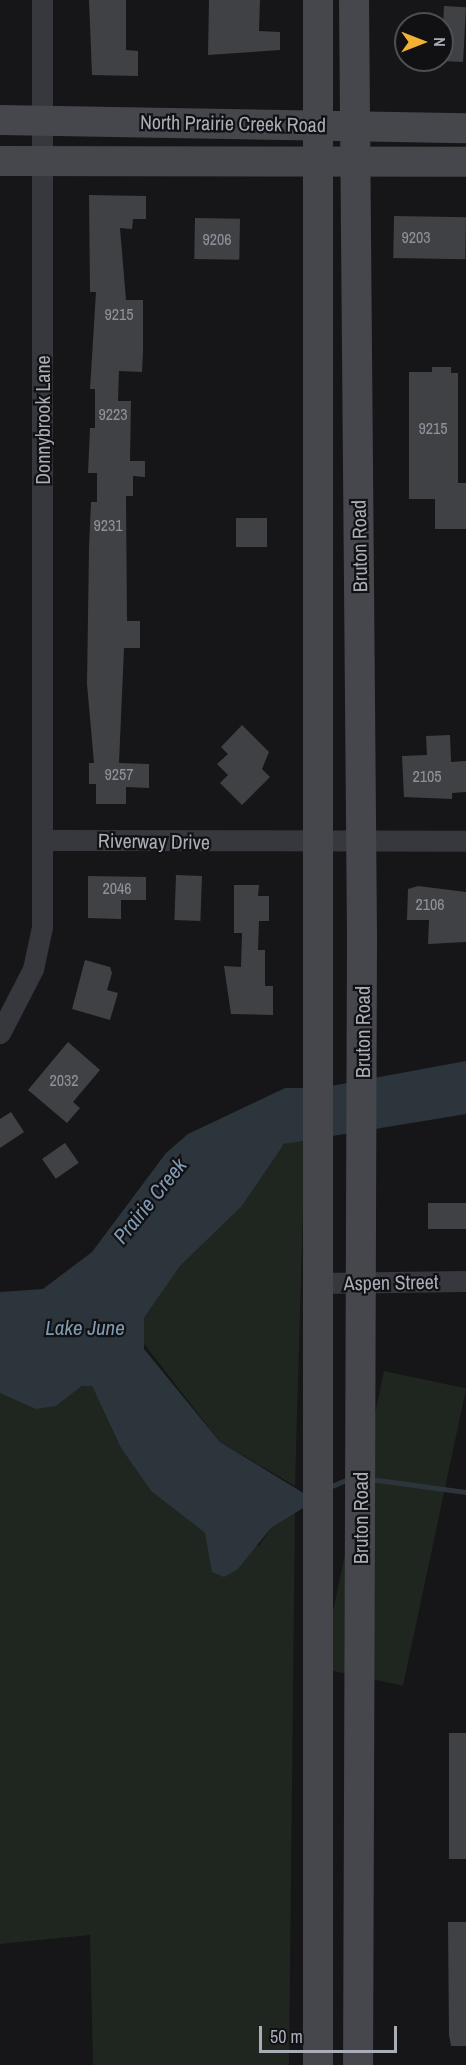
<!DOCTYPE html>
<html>
<head>
<meta charset="utf-8">
<style>
  body { margin:0 }
  #map { position:relative; width:466px; height:2065px; overflow:hidden; background:#161618; font-family:"Archivo Narrow",sans-serif }
  div>[style] { position:absolute }
  [style*='--x'] { left:calc(var(--x)*1px); top:calc(var(--y)*1px); width:calc(var(--w)*1px); rotate:calc(var(--a)*1deg) }
  .green>* { inset:0; background:#1e261f; transform-origin:0 0 }
  .water>* { inset:0; background:#2c353c }
  .stream>* { height:5px; margin:-2.5px; padding:0 2.5px; transform-origin:2.5px; border-radius:2.5px; background:#2c353c }
  .building>* { inset:0; background:#404145; transform-origin:0 0 }
  .minor>* { height:21px; margin:-10.5px; padding:0 10.5px; transform-origin:10.5px; border-radius:10.5px; background:#37383d }
  .secondary>* { height:30px; margin:-15px; padding:0 15px; transform-origin:15px; border-radius:15px; background:#45474d }
  span { translate:-50% -50%; white-space:nowrap; text-align:center; line-height:1.15; -webkit-text-stroke:4.5px #111113; paint-order:stroke }
  .number-label { font-size:16px; color:#8e929b }
  .number-label span { -webkit-text-stroke-width:0 }
  .street-label { font-size:20px; color:#a8adb8 }
  .water-label { font-size:21px; color:#7f9bb3; font-style:italic }
  .north { position:absolute; left:394px; top:12px; width:60px; height:60px; box-sizing:border-box; background:#111113; border:2px solid #4d4f55; border-radius:50%; rotate:90deg; font-size:16px; font-weight:700; line-height:24px; text-align:center; color:#a8adb8 }
  .north::after { content:''; display:block; margin:auto; width:21px; height:27px; background:#f2b134; clip-path:polygon(50% 0,100% 100%,50% 72%,0 100%) }
  .scale { position:absolute; left:259px; top:2026px; width:138px; height:27px; box-sizing:border-box; border:3px solid #a8adb8; border-top:0; padding-left:8px; font-size:18px; line-height:21px; white-space:nowrap; color:#a8adb8; -webkit-text-stroke:4px #111113; paint-order:stroke }
</style>
</head>
<body>
<div id="map">
  <div class="green">
    <i style="clip-path:polygon(305px 1139px,295px 1486px,220px 1442px,141px 1340px,144px 1318px,180px 1266px,241px 1207px,268px 1161px,285px 1144px)"></i>
    <i style="left:384px;top:1371px;width:84px;height:304px;rotate:12deg"></i>
    <i style="clip-path:polygon(82px 1386px,92px 1386px,121px 1448px,151px 1491px,205px 1533px,259px 1546px,271px 1528px,295px 1511px,289px 2065px,93px 2065px,90px 1935px,0 1944px,0 1393px,56px 1406px)"></i>
  </div>
  <div class="water">
    <i style="clip-path:polygon(466px 1061px,466px 1114px,284px 1144px,241px 1207px,180px 1266px,144px 1318px,144px 1349px,220px 1442px,305px 1494px,303px 1508px,271px 1528px,237px 1570px,224px 1577px,212px 1572px,205px 1533px,151px 1491px,121px 1448px,92px 1386px,82px 1386px,56px 1406px,36px 1409px,0 1393px,0 1292px,43px 1289px,92px 1252px,166px 1153px,188px 1134px,285px 1088px,320px 1088px)"></i>
  </div>
  <div class="stream">
    <i style="--x:370;--y:1479;--w:97;--a:7.7"></i>
    <i style="--x:327;--y:1488;--w:26;--a:-23"></i>
  </div>
  <div class="building">
    <i style="clip-path:polygon(89px 0,126px 0,126px 50px,138px 51px,138px 76px,92px 75px)"></i>
    <i style="clip-path:polygon(209px 0,260px 0,259px 31px,280px 32px,280px 50px,208px 55px)"></i>
    <i style="left:444px;top:6px;width:22px;height:55px;rotate:3deg"></i>
    <i style="clip-path:polygon(89px 195px,146px 196px,146px 219px,133px 219px,132px 229px,120px 228px,126px 300px,143px 300px,143px 352px,142px 372px,119px 371px,118px 401px,131px 401px,130px 461px,145px 461px,145px 477px,133px 476px,133px 496px,126px 496px,127px 621px,140px 621px,140px 648px,124px 648px,119px 763px,149px 764px,149px 788px,126px 787px,126px 804px,96px 804px,96px 784px,89px 784px,89px 763px,94px 763px,87px 684px,89px 548px,91px 502px,97px 502px,97px 473px,88px 473px,90px 428px,95px 428px,95px 389px,90px 389px,96px 292px,90px 292px)"></i>
    <i style="left:394px;top:216px;width:72px;height:42px;rotate:1deg"></i>
    <i style="left:195px;top:218px;width:45px;height:41px;rotate:1deg"></i>
    <i style="clip-path:polygon(432px 367px,451px 367px,451px 373px,458px 373px,458px 483px,466px 483px,466px 529px,435px 529px,435px 499px,409px 499px,409px 372px,432px 372px)"></i>
    <i style="left:236px;top:518px;width:31px;height:29px"></i>
    <i style="clip-path:polygon(242px 725px,269px 752px,262px 769px,270px 777px,242px 805px,220px 783px,228px 775px,217px 764px,228px 754px,221px 747px)"></i>
    <i style="clip-path:polygon(450px 735px,451px 762px,466px 761px,466px 792px,452px 793px,452px 799px,404px 797px,402px 756px,427px 755px,426px 736px)"></i>
    <i style="left:176px;top:875px;width:26px;height:45px;rotate:2deg"></i>
    <i style="clip-path:polygon(88px 876px,146px 877px,146px 900px,121px 900px,121px 919px,88px 918px)"></i>
    <i style="clip-path:polygon(234px 885px,259px 885px,258px 896px,269px 896px,269px 921px,259px 921px,258px 950px,265px 950px,265px 986px,273px 986px,273px 1015px,231px 1014px,224px 966px,241px 967px,242px 933px,234px 933px)"></i>
    <i style="clip-path:polygon(418px 886px,466px 892px,466px 942px,428px 944px,429px 920px,407px 920px,408px 889px)"></i>
    <i style="clip-path:polygon(85px 960px,110px 967px,112px 973px,107px 990px,118px 993px,110px 1020px,72px 1009px)"></i>
    <i style="clip-path:polygon(68px 1042px,100px 1070px,73px 1102px,80px 1108px,67px 1123px,28px 1090px)"></i>
    <i style="clip-path:polygon(11px 1112px,24px 1132px,0 1148px,0 1119px)"></i>
    <i style="left:65px;top:1143px;width:24px;height:28px;rotate:55deg"></i>
    <i style="left:428px;top:1203px;width:38px;height:26px"></i>
    <i style="left:449px;top:1733px;width:17px;height:126px"></i>
    <i style="clip-path:polygon(448px 1922px,466px 1922px,466px 2046px,451px 2046px,449px 2035px)"></i>
  </div>
  <div class="minor">
    <i style="--x:44;--y:840;--w:422;--a:0.1"></i>
    <i style="--x:0;--y:1033;--w:72;--a:-62.7"></i>
    <i style="--x:33;--y:969;--w:43;--a:-77.9"></i>
    <i style="--x:42;--y:927;--w:927;--a:-90"></i>
    <i style="--x:317;--y:1283;--w:149;--a:-0.8"></i>
  </div>
  <div class="secondary">
    <i style="--x:354;--y:0;--w:939;--a:89.51"></i>
    <i style="--x:362;--y:939;--w:1126;--a:90.2"></i>
    <i style="--x:0;--y:120;--w:466;--a:1"></i>
    <i style="--x:0;--y:161;--w:466;--a:0.1"></i>
    <i style="--x:318;--y:2065;--w:2065;--a:-90"></i>
  </div>
  <div class="number-label">
    <span style="left:416px;top:237px">9203</span>
    <span style="left:217px;top:239px">9206</span>
    <span style="left:119px;top:314px">9215</span>
    <span style="left:113px;top:414px">9223</span>
    <span style="left:433px;top:428px">9215</span>
    <span style="left:108px;top:525px">9231</span>
    <span style="left:119px;top:774px">9257</span>
    <span style="left:427px;top:776px">2105</span>
    <span style="left:117px;top:888px">2046</span>
    <span style="left:430px;top:904px">2106</span>
    <span style="left:64px;top:1080px">2032</span>
  </div>
  <div class="street-label">
    <span style="left:233px;top:123px;rotate:1deg">North Prairie Creek Road</span>
    <span style="left:42px;top:420px;rotate:-90deg">Donnybrook Lane</span>
    <span style="left:359px;top:546px;rotate:-91deg">Bruton Road</span>
    <span style="left:154px;top:841px;rotate:1deg">Riverway Drive</span>
    <span style="left:362px;top:1032px;rotate:-90deg">Bruton Road</span>
    <span style="left:391px;top:1282px;rotate:-1deg">Aspen Street</span>
    <span style="left:360px;top:1518px;rotate:-90deg">Bruton Road</span>
  </div>
  <div class="water-label">
    <span style="left:150px;top:1201px;rotate:-51deg">Prairie Creek</span>
    <span style="left:85px;top:1328px">Lake June</span>
  </div>
  <div class="north">N</div>
  <div class="scale">50 m</div>
</div>
</body>
</html>
